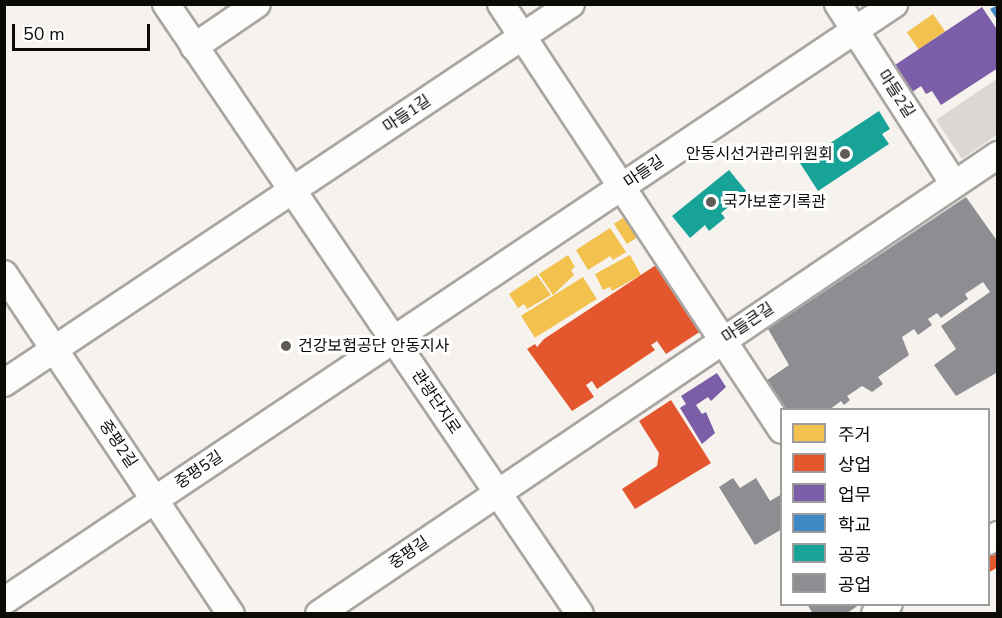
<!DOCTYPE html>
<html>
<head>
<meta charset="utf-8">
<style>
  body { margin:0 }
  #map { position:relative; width:1002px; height:618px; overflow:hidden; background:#f6f2ee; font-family:"Nunito Sans","Noto Sans KR",sans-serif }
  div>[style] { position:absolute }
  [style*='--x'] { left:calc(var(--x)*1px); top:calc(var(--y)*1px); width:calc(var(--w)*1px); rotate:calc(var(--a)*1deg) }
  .homes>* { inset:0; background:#f2c14e; transform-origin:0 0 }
  .shops>* { inset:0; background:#e4572e }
  .offices>* { inset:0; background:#7b5ea7 }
  .schools>* { inset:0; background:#3f88c5 }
  .public>* { inset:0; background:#17a398 }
  .industry>* { inset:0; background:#8d8d92 }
  .building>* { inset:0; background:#dad7d4 }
  .roads { filter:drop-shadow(2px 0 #a8a6a3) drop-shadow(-2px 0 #a8a6a3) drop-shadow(0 2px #a8a6a3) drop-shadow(0 -2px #a8a6a3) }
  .minor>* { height:26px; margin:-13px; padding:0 13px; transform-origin:13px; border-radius:13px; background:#fefdfc }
  .dots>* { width:16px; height:16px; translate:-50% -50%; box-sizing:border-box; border:3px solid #fff; border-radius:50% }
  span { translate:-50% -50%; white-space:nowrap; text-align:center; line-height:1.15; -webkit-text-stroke:6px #fff; paint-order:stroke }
  .street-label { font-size:16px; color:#0d0b08 }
  .poi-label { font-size:16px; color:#0d0b08 }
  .right { translate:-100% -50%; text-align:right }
  .left { translate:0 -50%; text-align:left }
  .frame { position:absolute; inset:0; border:6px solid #0d0b08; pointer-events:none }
  .legend { position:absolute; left:780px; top:408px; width:210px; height:198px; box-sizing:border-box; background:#fff; border:2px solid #9e9d9c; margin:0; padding:8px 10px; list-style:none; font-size:18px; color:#0d0b08 }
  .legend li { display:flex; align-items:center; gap:12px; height:30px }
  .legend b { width:30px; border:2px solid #9e9d9c }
  .scale { position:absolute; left:12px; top:24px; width:138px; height:27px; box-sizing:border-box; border:3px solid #0d0b08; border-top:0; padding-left:8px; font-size:18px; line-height:21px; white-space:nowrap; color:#0d0b08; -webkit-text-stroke:4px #fff; paint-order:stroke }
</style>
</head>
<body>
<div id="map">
  <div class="homes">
    <i style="left:933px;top:14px;width:21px;height:32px;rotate:55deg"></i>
    <i style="left:629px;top:214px;width:24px;height:18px;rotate:57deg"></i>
    <i style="clip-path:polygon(610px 228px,626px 252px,613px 260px,610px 256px,588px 270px,576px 250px)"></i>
    <i style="clip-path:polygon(568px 255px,575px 267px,571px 270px,574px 275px,553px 295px,539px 274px)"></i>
    <i style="clip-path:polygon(630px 255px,641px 275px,612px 291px,610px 287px,603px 290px,595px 274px)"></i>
    <i style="clip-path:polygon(537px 275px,551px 295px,527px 309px,524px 304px,518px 308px,509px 294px)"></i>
    <i style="left:583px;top:277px;width:26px;height:73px;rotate:58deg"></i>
  </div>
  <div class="shops">
    <i style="clip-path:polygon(656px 265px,689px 315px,693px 312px,704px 329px,666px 354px,657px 341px,651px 345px,655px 350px,597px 389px,592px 381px,586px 385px,594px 397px,572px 411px,527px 349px,535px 344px,537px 347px,544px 339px)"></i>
    <i style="clip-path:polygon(671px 400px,711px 463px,635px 509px,622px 489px,657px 466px,659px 453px,639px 421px)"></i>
    <i style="clip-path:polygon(998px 543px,998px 567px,988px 573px,988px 549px)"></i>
  </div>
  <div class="offices">
    <i style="clip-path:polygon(982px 7px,998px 31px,998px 68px,941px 105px,932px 91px,926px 94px,921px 86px,906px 96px,889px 69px)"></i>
    <i style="clip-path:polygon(717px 373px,726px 387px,711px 401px,708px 397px,696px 405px,702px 414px,706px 412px,715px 433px,702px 444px,680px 408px,686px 404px,681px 396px)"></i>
  </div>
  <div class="schools">
    <i style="clip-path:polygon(998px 5px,998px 21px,990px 9px)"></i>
  </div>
  <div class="public">
    <i style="clip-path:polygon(879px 111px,890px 129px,882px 134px,889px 144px,818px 191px,800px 163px)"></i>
    <i style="clip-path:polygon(729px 170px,747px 192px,721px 213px,725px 218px,709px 231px,705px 225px,690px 238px,672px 216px)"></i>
  </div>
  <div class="industry">
    <i style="clip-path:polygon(966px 197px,998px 242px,998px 372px,956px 396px,934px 365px,956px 349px,941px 326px,990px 292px,983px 282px,965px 294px,968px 299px,941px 318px,937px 313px,928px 319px,932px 325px,918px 335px,914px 329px,902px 337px,909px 355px,878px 377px,883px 384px,872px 392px,862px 386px,847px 396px,850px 400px,844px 405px,841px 401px,829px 410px,782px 410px,757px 387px,789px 365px,768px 329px)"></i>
    <i style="clip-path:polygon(733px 478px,740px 488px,756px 478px,770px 501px,782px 494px,782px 529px,755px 545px,719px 487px)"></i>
    <i style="clip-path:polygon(807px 604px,860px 604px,846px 614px,813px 614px)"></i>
  </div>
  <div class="building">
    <i style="clip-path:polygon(998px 78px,998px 134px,962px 159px,936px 120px)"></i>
  </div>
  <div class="roads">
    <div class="minor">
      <i style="--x:166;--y:4;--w:737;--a:55.84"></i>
      <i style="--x:501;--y:4;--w:510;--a:56.59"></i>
      <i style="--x:838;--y:4;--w:214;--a:57.2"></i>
      <i style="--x:194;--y:47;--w:76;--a:-34.3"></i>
      <i style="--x:4;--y:274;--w:409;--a:56.3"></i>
      <i style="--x:4;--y:383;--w:682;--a:-33.76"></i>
      <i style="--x:988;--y:541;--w:12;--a:-31"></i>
      <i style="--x:4;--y:601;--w:1072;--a:-33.85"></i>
      <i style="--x:319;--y:614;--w:820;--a:-34.06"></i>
      <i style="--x:875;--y:614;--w:17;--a:-36"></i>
    </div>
  </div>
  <div class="dots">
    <i style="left:845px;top:154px;background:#5f5c58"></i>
    <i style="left:711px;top:202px;background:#5f5c58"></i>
    <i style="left:286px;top:346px;background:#5f5c58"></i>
  </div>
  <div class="street-label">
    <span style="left:896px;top:94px;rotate:57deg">마들2길</span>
    <span style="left:407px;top:114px;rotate:-34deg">마들1길</span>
    <span style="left:644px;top:172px;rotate:-34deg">마들길</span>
    <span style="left:748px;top:323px;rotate:-34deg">마들큰길</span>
    <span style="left:436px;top:402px;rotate:56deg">관광단지로</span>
    <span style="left:118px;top:444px;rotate:56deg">중평2길</span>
    <span style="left:199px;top:470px;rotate:-34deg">중평5길</span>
    <span style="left:409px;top:553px;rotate:-34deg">중평길</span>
  </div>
  <div class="poi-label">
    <span class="right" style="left:833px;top:154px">안동시선거관리위원회</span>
    <span class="left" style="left:723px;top:202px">국가보훈기록관</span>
    <span class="left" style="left:298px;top:346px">건강보험공단 안동지사</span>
  </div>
  <div class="frame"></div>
  <ul class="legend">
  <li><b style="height:16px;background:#f2c14e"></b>주거</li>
  <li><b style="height:16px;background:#e4572e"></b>상업</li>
  <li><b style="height:16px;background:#7b5ea7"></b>업무</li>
  <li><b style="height:16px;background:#3f88c5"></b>학교</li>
  <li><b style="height:16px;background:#17a398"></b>공공</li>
  <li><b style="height:16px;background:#8d8d92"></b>공업</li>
  </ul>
  <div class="scale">50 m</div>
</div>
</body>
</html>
